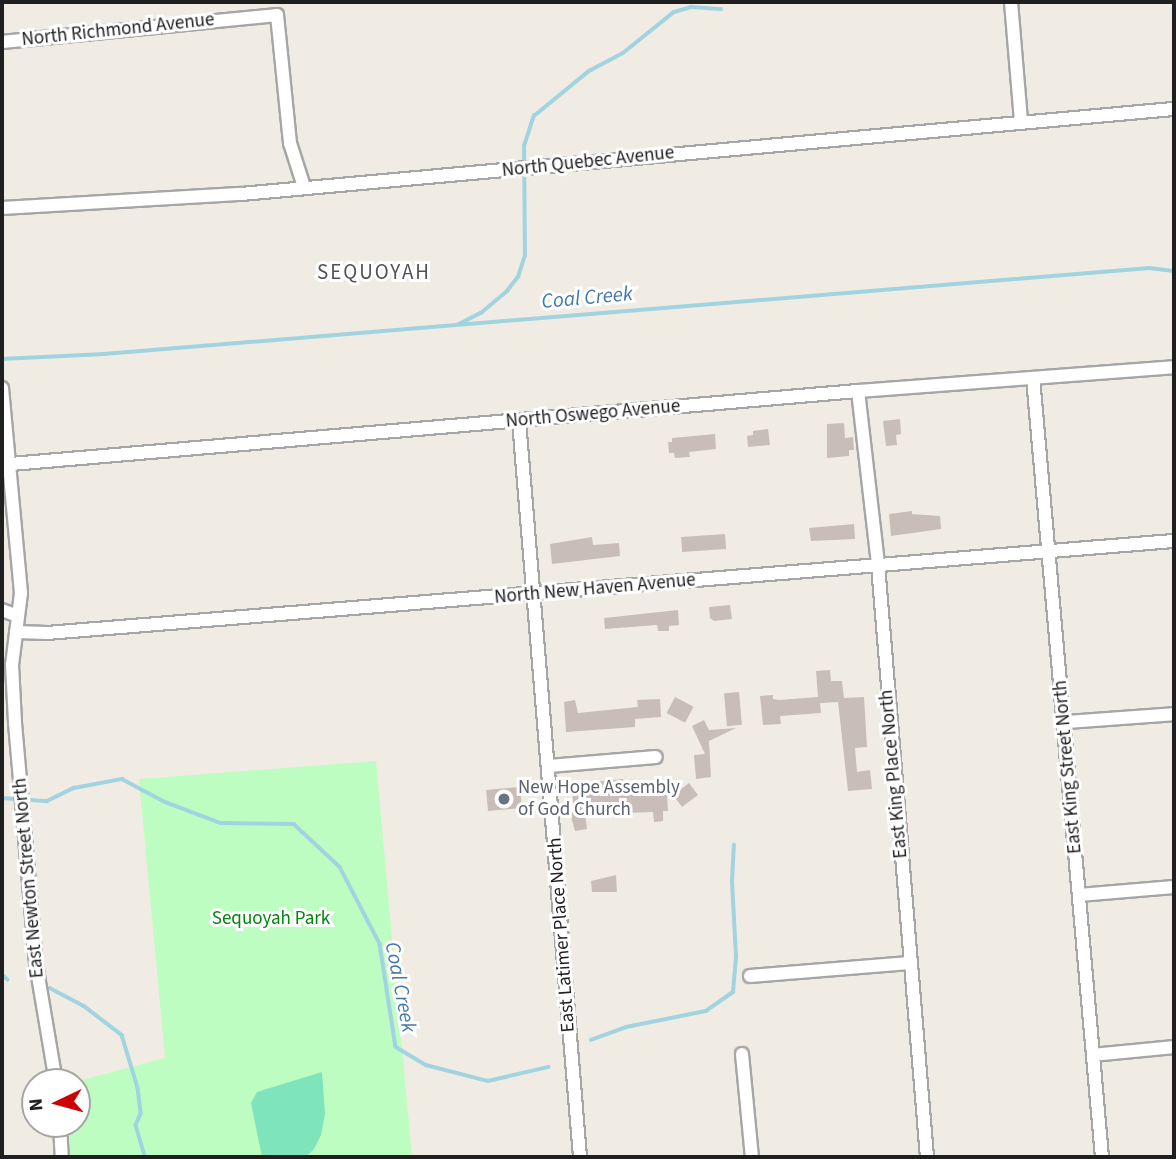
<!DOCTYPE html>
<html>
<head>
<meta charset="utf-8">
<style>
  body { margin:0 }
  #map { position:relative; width:1176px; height:1159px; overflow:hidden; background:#f0ece4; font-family:"Source Sans 3",sans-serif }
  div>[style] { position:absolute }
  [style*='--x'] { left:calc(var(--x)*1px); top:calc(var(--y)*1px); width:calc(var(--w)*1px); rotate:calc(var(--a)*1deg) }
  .park>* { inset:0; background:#befdc2 }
  .pitch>* { inset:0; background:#7de4bb }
  .stream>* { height:3.5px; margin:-1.75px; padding:0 1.75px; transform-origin:1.75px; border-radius:1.75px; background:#a2d3e1 }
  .building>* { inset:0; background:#c8beb7; transform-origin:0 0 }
  .roads { filter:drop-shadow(2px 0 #a6a6a6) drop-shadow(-2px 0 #a6a6a6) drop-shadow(0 2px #a6a6a6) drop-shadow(0 -2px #a6a6a6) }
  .minor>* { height:12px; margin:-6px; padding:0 6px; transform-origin:6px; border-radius:6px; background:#fff }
  .dots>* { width:19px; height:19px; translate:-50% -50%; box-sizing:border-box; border:4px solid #fff; border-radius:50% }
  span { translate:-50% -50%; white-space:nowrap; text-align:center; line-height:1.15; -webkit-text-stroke:6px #fff; paint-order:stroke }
  .street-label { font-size:19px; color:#1f1f1f }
  .worship-label { font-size:19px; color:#5b616d }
  .left { translate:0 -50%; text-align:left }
  .park-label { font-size:19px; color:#04850d }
  .neighbourhood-label { font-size:21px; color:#525252; letter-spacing:2px }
  .water-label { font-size:21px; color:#4179ad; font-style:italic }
  .frame { position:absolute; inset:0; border:4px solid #1f1f1f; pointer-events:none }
  .north { position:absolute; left:21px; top:1068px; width:70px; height:70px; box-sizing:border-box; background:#fff; border:2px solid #a5a5a5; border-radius:50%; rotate:265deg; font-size:19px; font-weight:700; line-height:28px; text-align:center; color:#1f1f1f }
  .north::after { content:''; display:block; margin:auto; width:24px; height:32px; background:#cd0003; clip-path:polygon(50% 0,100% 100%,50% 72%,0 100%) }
</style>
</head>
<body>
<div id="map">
  <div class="park">
    <i style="clip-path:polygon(376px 761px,412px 1157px,70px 1157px,67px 1124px,77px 1124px,77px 1082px,74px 1082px,165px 1058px,139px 779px)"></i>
  </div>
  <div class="pitch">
    <i style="clip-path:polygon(322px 1072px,325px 1114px,321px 1135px,314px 1149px,306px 1157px,262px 1157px,251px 1103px,257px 1092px)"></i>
  </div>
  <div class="stream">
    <i style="--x:459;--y:324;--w:25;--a:-27"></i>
    <i style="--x:481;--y:313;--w:34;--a:-40"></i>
    <i style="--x:507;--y:291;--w:18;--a:-52"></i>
    <i style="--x:518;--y:277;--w:22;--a:-72"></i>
    <i style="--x:525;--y:256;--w:110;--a:-90.5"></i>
    <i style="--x:524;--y:146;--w:32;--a:-72"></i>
    <i style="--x:534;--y:116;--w:71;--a:-39.3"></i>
    <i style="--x:589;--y:71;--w:38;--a:-28"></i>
    <i style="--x:623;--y:53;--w:65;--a:-38.8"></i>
    <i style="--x:674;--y:12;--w:18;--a:-16"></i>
    <i style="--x:691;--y:7;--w:30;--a:4"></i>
    <i style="--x:2;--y:359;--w:102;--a:-2.8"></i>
    <i style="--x:104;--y:354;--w:1049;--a:-4.7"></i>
    <i style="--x:1149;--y:268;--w:25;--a:7"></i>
    <i style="--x:2;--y:798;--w:14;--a:4"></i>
    <i style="--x:31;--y:800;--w:16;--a:4"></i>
    <i style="--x:47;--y:801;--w:30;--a:-26"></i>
    <i style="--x:74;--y:788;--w:49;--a:-10.6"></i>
    <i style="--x:122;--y:779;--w:49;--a:28.1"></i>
    <i style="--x:165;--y:802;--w:60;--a:20.6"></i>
    <i style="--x:221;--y:823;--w:73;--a:0.8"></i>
    <i style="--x:294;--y:824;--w:63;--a:43.1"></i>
    <i style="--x:340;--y:867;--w:87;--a:62.5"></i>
    <i style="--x:380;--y:944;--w:104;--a:81.2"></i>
    <i style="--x:396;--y:1047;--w:35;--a:31"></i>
    <i style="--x:426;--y:1065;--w:64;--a:14.5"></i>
    <i style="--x:488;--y:1081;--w:62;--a:-13.1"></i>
    <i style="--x:2;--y:974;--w:8;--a:45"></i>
    <i style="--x:50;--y:988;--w:38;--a:28"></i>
    <i style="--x:84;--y:1006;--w:48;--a:37.3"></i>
    <i style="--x:122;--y:1035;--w:55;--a:73.2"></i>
    <i style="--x:138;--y:1088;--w:26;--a:83"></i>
    <i style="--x:141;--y:1114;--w:12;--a:114"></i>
    <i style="--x:136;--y:1125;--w:33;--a:74"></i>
    <i style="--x:591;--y:1040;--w:37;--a:-20"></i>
    <i style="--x:626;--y:1027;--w:82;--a:-11.3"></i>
    <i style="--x:706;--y:1011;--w:33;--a:-35"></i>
    <i style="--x:733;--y:992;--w:36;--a:-85"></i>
    <i style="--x:736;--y:956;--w:75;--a:-93.1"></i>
    <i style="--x:732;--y:881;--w:36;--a:-87"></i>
  </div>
  <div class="building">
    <i style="clip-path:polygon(900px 419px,901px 434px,896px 435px,897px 445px,886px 446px,883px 421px)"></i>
    <i style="clip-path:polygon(844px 423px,845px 438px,853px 437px,854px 450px,849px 450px,849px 456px,827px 458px,827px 424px)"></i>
    <i style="clip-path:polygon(768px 429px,770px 445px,748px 447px,747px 436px,753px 435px,753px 431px)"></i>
    <i style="clip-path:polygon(715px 434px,716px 449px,689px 452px,690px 457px,675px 458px,674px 453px,669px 453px,668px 442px,672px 442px,672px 438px)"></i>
    <i style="clip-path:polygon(912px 511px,912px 514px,940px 516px,941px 529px,891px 536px,889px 514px)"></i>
    <i style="clip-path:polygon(854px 524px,855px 539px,811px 541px,809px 528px)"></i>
    <i style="left:725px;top:534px;width:15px;height:44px;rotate:86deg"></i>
    <i style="clip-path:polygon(592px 537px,593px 545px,619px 543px,620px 556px,552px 564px,550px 544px)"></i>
    <i style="clip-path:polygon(730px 605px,732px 619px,714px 621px,710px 618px,709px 607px)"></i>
    <i style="clip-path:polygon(678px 610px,679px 625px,669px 626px,669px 631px,658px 631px,657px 625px,605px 629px,604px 618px)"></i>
    <i style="clip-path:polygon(830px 670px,831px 681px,842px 681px,844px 698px,864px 697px,867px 747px,855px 748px,857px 772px,870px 770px,872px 789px,848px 791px,838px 702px,820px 703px,821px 713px,780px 716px,781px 724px,763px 725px,760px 696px,773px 695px,773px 699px,779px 700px,818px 697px,816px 671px)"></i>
    <i style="left:739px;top:692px;width:33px;height:15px;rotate:85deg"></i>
    <i style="left:675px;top:697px;width:21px;height:18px;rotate:28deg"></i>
    <i style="clip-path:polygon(660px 699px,661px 717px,635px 719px,635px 727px,566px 732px,564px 702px,575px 700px,578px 713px,638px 707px,637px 700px)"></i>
    <i style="clip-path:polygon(704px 720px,709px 730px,736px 728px,709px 741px,711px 777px,696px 779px,694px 755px,705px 754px,692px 726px)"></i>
    <i style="clip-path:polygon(623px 779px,624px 789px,640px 788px,641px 796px,667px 793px,668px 811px,663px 811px,663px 821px,654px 822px,653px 812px,625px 813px,625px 808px,620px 808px,585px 812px,587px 829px,575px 831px,570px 813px,574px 812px,572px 791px,593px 789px,592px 782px)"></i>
    <i style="left:689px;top:783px;width:15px;height:20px;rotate:53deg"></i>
    <i style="left:520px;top:787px;width:21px;height:34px;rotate:85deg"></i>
    <i style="clip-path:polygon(616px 875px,617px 892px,592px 892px,591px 881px)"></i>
  </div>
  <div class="roads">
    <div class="minor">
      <i style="--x:1011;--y:2;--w:119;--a:85.2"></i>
      <i style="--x:2;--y:42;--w:276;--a:-5.6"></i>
      <i style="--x:277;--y:15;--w:129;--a:84.2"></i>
      <i style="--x:290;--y:143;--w:46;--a:72.3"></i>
      <i style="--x:2;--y:208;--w:239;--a:-3.4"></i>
      <i style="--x:241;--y:194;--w:937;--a:-5.21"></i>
      <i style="--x:1033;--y:378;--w:782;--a:84.94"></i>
      <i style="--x:2;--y:388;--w:206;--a:84.7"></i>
      <i style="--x:21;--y:593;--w:73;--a:97.1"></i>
      <i style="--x:12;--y:665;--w:58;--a:87"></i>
      <i style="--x:15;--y:723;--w:242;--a:85"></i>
      <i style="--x:36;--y:964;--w:120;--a:80.4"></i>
      <i style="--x:858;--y:391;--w:175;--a:83.4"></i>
      <i style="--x:878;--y:565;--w:594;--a:85.27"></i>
      <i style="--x:519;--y:421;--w:739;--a:85.26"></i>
      <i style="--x:11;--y:464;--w:850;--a:-4.93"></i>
      <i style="--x:858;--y:391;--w:317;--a:-4.3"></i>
      <i style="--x:2;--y:610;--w:17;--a:21"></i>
      <i style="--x:16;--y:632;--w:31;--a:2"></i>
      <i style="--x:47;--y:633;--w:1131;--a:-4.67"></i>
      <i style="--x:1066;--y:722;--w:108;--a:-4.2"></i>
      <i style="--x:549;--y:766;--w:107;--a:-4.8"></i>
      <i style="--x:1079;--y:895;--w:95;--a:-4.8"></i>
      <i style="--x:750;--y:976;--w:160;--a:-4.7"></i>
      <i style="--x:742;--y:1054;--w:103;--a:84.5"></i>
      <i style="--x:1093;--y:1055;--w:81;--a:-5.6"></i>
      <i style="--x:60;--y:1124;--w:33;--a:87"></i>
    </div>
  </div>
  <div class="dots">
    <i style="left:504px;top:799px;background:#6b7280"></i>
  </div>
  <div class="street-label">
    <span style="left:118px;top:30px;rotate:-6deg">North Richmond Avenue</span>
    <span style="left:588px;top:162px;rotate:-6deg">North Quebec Avenue</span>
    <span style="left:593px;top:414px;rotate:-5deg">North Oswego Avenue</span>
    <span style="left:595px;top:589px;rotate:-5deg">North New Haven Avenue</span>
    <span style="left:1068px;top:767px;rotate:-95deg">East King Street North</span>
    <span style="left:894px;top:774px;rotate:-95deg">East King Place North</span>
    <span style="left:29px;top:878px;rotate:-95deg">East Newton Street North</span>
    <span style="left:562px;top:935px;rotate:-94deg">East Latimer Place North</span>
  </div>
  <div class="worship-label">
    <span class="left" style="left:518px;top:799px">New Hope Assembly<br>of God Church</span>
  </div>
  <div class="park-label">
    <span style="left:271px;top:919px">Sequoyah Park</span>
  </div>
  <div class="neighbourhood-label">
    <span style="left:374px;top:272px">SEQUOYAH</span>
  </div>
  <div class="water-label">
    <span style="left:587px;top:297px;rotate:-5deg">Coal Creek</span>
    <span style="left:401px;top:987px;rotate:79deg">Coal Creek</span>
  </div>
  <div class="frame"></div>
  <div class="north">N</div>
</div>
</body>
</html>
